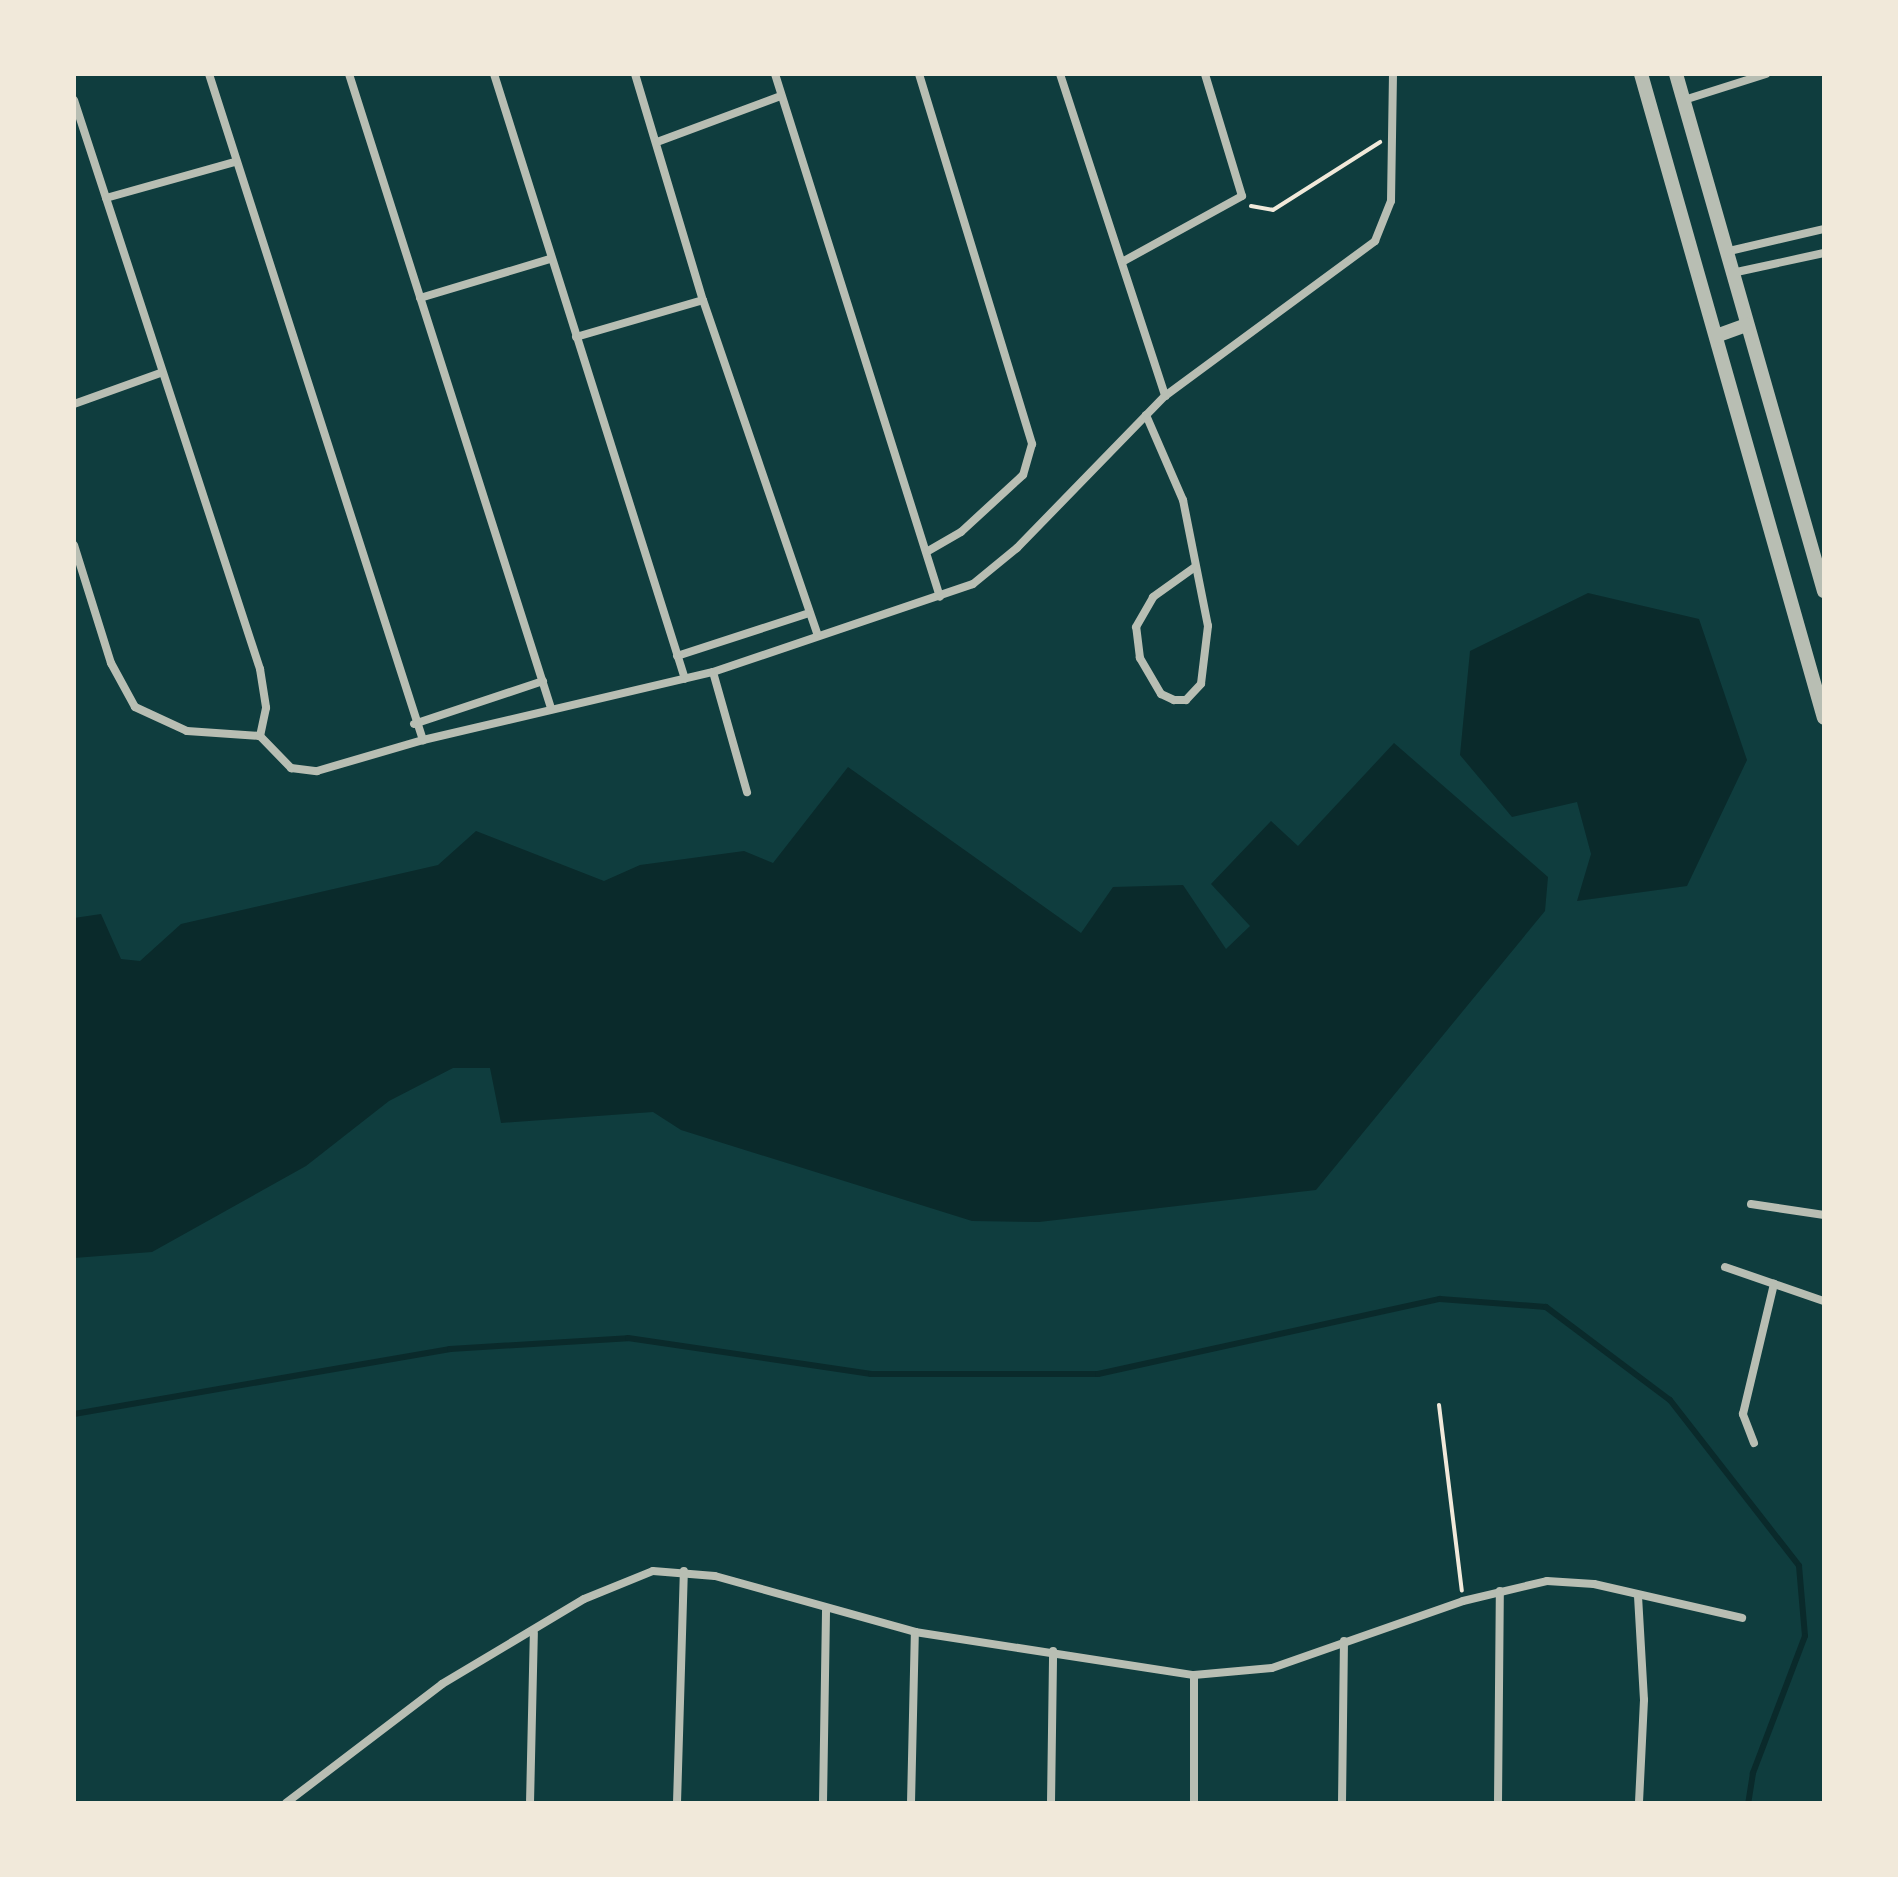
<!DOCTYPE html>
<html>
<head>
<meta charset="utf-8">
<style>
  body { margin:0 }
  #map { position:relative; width:1898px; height:1877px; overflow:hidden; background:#0f3d3e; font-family:"Asap Condensed",sans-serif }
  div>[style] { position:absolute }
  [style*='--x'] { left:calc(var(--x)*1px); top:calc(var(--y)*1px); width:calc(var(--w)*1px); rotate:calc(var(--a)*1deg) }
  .water>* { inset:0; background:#0a2a2b }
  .stream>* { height:6px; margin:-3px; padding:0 3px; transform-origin:3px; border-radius:3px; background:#0a2a2b }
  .path>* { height:4px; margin:-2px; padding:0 2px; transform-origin:2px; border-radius:2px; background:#f1e9da }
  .minor>* { height:8px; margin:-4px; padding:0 4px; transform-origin:4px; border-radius:4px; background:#b8beb3 }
  .tertiary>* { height:14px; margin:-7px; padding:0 7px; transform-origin:7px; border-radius:7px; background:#b8beb3 }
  span { translate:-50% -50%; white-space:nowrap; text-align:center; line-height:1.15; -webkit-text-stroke:6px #f1e9da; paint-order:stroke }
  .frame { position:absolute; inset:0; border:76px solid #f1e9da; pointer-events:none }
</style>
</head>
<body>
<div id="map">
  <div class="water">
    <i style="clip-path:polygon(1588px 593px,1699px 619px,1747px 760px,1687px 886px,1577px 901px,1591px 854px,1577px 802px,1512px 817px,1460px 755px,1470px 651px)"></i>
    <i style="clip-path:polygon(1394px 743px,1548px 877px,1545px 911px,1316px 1190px,1039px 1222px,972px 1221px,681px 1130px,653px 1112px,501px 1123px,490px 1068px,453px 1068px,389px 1101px,306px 1166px,152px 1252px,74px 1258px,74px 918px,101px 914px,121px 959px,140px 961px,181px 924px,438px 865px,476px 831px,604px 881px,640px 865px,744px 851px,773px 863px,848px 767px,1081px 933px,1113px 887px,1183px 885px,1226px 949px,1250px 926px,1211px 884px,1271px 821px,1298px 846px)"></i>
  </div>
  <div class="stream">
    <i style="--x:74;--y:1414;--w:382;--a:-9.8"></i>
    <i style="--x:450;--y:1349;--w:178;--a:-3.5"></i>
    <i style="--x:628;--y:1338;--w:246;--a:8.4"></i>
    <i style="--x:871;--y:1374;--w:227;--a:0"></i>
    <i style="--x:1098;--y:1374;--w:350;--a:-12.4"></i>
    <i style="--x:1440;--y:1299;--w:106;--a:4.3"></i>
    <i style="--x:1546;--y:1307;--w:155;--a:36.9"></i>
    <i style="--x:1670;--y:1400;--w:210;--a:52.1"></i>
    <i style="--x:1799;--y:1566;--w:70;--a:85.1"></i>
    <i style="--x:1805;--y:1636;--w:147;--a:110.8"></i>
    <i style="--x:1753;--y:1773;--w:30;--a:99"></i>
  </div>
  <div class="path">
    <i style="--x:1251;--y:206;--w:22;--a:10"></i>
    <i style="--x:1273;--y:210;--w:127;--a:-32.4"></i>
    <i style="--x:1439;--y:1405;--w:187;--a:83"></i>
  </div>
  <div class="minor">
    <i style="--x:209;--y:74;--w:700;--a:72.19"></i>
    <i style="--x:349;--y:74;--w:665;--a:72.33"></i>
    <i style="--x:494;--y:74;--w:634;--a:72.48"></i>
    <i style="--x:635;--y:74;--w:236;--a:73.3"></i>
    <i style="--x:703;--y:300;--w:355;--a:71.1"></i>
    <i style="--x:775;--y:74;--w:548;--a:72.49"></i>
    <i style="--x:919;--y:74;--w:387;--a:73"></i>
    <i style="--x:1032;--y:444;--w:32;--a:106"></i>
    <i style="--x:1023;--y:475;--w:84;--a:137.4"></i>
    <i style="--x:961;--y:532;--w:39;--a:150"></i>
    <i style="--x:1060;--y:74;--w:339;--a:71.9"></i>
    <i style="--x:74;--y:100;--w:599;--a:71.9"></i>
    <i style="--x:260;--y:669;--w:39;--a:81"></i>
    <i style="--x:266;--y:708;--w:29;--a:102"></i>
    <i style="--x:1684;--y:100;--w:86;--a:-17.6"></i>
    <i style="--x:657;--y:142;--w:132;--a:-20.4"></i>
    <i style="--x:106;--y:198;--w:134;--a:-15.6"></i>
    <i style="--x:1725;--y:252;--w:102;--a:-13.1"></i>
    <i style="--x:1122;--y:262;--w:137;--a:-28.8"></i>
    <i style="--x:1242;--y:196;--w:127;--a:-106.9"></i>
    <i style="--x:1732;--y:273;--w:94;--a:-12.3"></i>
    <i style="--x:420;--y:298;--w:136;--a:-16.7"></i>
    <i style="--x:576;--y:337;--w:132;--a:-16.2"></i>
    <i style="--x:74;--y:404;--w:91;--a:-19.8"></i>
    <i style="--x:1146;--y:415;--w:93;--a:66.5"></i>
    <i style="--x:1183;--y:500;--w:128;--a:78.8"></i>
    <i style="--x:1208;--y:626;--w:58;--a:96.9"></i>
    <i style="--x:1201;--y:684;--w:22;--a:133"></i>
    <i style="--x:1186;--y:700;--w:12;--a:180"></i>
    <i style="--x:1174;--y:700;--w:14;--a:-155"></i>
    <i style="--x:1161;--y:694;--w:42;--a:-120.3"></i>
    <i style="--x:1140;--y:658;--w:31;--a:-97"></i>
    <i style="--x:1136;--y:627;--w:34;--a:-60"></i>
    <i style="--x:1153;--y:597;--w:52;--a:-35.5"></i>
    <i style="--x:74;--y:545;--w:124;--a:72.6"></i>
    <i style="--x:111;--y:663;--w:50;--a:61.4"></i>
    <i style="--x:135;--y:707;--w:57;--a:24.8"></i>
    <i style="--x:187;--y:731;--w:73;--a:3.9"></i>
    <i style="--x:677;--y:656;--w:139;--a:-18"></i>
    <i style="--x:713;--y:672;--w:125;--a:74.2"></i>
    <i style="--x:414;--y:724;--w:136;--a:-18.4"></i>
    <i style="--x:260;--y:736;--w:45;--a:45.9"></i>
    <i style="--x:291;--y:768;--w:26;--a:7"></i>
    <i style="--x:317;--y:771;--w:110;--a:-16.3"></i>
    <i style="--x:423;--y:740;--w:298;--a:-13.2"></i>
    <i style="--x:713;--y:672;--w:274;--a:-18.7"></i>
    <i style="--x:973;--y:584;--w:57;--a:-39.3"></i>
    <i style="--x:1017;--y:548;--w:212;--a:-45.8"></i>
    <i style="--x:1165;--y:396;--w:261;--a:-36.4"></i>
    <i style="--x:1375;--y:241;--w:43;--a:-68.2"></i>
    <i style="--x:1391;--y:201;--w:127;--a:-89.1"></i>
    <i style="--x:1751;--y:1204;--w:74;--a:8.6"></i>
    <i style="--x:1725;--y:1267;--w:105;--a:19"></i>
    <i style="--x:1754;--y:1443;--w:31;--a:-111"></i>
    <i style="--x:1743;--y:1414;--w:134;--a:-76.6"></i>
    <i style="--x:1638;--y:1596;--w:104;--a:86.7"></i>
    <i style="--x:1644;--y:1700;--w:103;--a:92.8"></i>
    <i style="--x:286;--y:1803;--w:196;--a:-37.3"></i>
    <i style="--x:442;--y:1684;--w:165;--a:-30.9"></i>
    <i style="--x:584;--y:1599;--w:74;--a:-22.1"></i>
    <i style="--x:653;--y:1571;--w:62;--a:4.6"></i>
    <i style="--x:715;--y:1576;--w:208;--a:15.6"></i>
    <i style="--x:915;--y:1632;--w:282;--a:8.8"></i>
    <i style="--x:1194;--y:1675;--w:78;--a:-5.1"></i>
    <i style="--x:1272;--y:1668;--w:202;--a:-19.3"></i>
    <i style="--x:1463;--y:1601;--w:86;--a:-13.4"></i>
    <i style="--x:1547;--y:1581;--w:47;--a:3.7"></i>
    <i style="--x:1594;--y:1584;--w:152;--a:12.9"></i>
    <i style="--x:530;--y:1803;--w:170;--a:-88.7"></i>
    <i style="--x:677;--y:1803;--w:232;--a:-88.3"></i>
    <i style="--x:823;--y:1803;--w:193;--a:-89.1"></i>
    <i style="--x:911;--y:1803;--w:171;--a:-88.7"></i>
    <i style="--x:1051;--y:1803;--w:152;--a:-89.2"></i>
    <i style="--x:1194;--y:1803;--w:128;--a:-90"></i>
    <i style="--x:1342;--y:1803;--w:162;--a:-89.3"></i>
    <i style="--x:1498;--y:1803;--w:212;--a:-89.5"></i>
  </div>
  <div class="tertiary">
    <i style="--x:1641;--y:74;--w:669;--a:74.14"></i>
    <i style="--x:1676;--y:74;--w:538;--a:74.03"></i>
    <i style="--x:1716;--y:336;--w:33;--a:-20"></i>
  </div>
  <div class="frame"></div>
</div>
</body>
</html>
